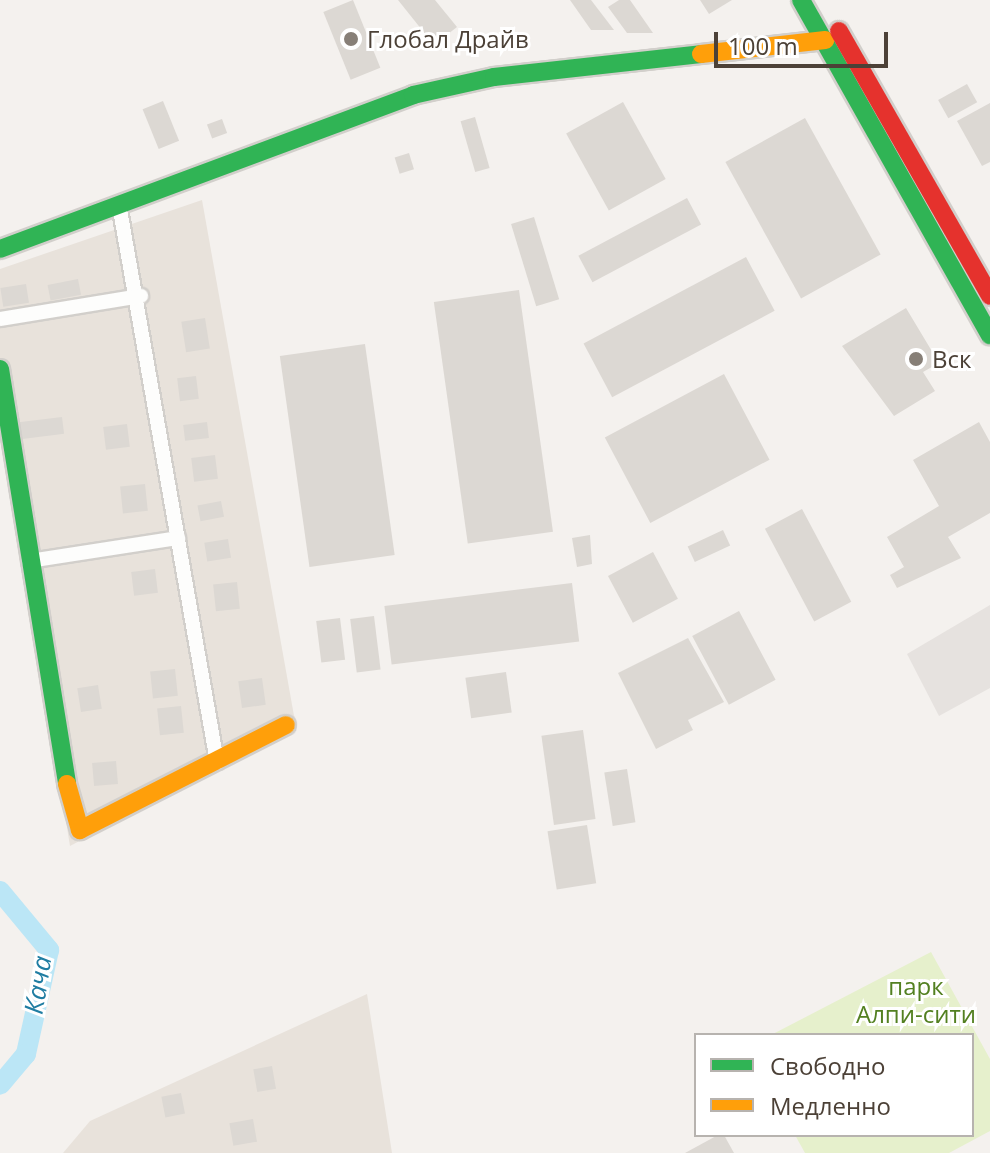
<!DOCTYPE html>
<html>
<head>
<meta charset="utf-8">
<style>
  body { margin:0 }
  #map { position:relative; width:990px; height:1153px; overflow:hidden; background:#f4f1ee; font-family:"Open Sans",sans-serif }
  div>[style] { position:absolute }
  [style*='--x'] { left:calc(var(--x)*1px); top:calc(var(--y)*1px); width:calc(var(--w)*1px); rotate:calc(var(--a)*1deg) }
  .residential>* { inset:0; background:#e8e2db }
  .green>* { inset:0; background:#e6f0cc }
  .parking>* { inset:0; background:#e6e2df }
  .river>* { height:20px; margin:-10px; padding:0 10px; transform-origin:10px; border-radius:10px; background:#bbe6f6 }
  .building>* { inset:0; background:#dcd8d3; transform-origin:0 0 }
  .roads { filter:drop-shadow(2px 0 #d2cfcb) drop-shadow(-2px 0 #d2cfcb) drop-shadow(0 2px #d2cfcb) drop-shadow(0 -2px #d2cfcb) }
  .street>* { height:14px; margin:-7px; padding:0 7px; transform-origin:7px; border-radius:7px; background:#fdfdfc }
  .fast>* { height:18px; margin:-9px; padding:0 9px; transform-origin:9px; border-radius:9px; background:#30b455 }
  .slow>* { height:18px; margin:-9px; padding:0 9px; transform-origin:9px; border-radius:9px; background:#ff9f0a }
  .jam>* { height:18px; margin:-9px; padding:0 9px; transform-origin:9px; border-radius:9px; background:#e5322d }
  .dots>* { width:22px; height:22px; translate:-50% -50%; box-sizing:border-box; border:4px solid #fff; border-radius:50% }
  span { translate:-50% -50%; white-space:nowrap; text-align:center; line-height:1.15; -webkit-text-stroke:6px #fff; paint-order:stroke }
  .poi-label { font-size:24px; color:#4c4137 }
  .left { translate:0 -50%; text-align:left }
  .park-label { font-size:24px; color:#538021 }
  .water-label { font-size:26px; color:#1f7da2; font-style:italic }
  .legend { position:absolute; left:694px; top:1033px; width:280px; height:104px; box-sizing:border-box; background:#fff; border:2px solid #b7b3af; margin:0; padding:10px 14px; list-style:none; font-size:24px; color:#4c4137 }
  .legend li { display:flex; align-items:center; gap:16px; height:40px }
  .legend b { width:40px; border:2px solid #b7b3af }
  .scale { position:absolute; left:714px; top:32px; width:174px; height:36px; box-sizing:border-box; border:4px solid #4c4137; border-top:0; padding-left:10px; font-size:24px; line-height:28px; white-space:nowrap; color:#4c4137; -webkit-text-stroke:6px #fff; paint-order:stroke }
</style>
</head>
<body>
<div id="map">
  <div class="residential">
    <i style="clip-path:polygon(202px 200px,296px 727px,70px 846px,0 415px,0 269px)"></i>
    <i style="clip-path:polygon(367px 994px,392px 1153px,63px 1153px,90px 1121px)"></i>
  </div>
  <div class="green">
    <i style="clip-path:polygon(931px 952px,990px 1059px,990px 1131px,949px 1153px,805px 1153px,795px 1135px,972px 1135px,972px 1035px,771px 1035px)"></i>
  </div>
  <div class="parking">
    <i style="clip-path:polygon(990px 605px,990px 688px,939px 716px,907px 654px)"></i>
  </div>
  <div class="river">
    <i style="--x:0;--y:891;--w:77;--a:50.3"></i>
    <i style="--x:49;--y:950;--w:107;--a:102.5"></i>
    <i style="--x:26;--y:1054;--w:40;--a:130"></i>
  </div>
  <div class="building">
    <i style="left:353px;top:0;width:73px;height:32px;rotate:68deg"></i>
    <i style="clip-path:polygon(398px 0,435px 0,457px 27px,434px 45px)"></i>
    <i style="clip-path:polygon(570px 0,591px 0,614px 30px,591px 30px)"></i>
    <i style="clip-path:polygon(619px 0,630px 0,653px 33px,627px 33px,608px 7px)"></i>
    <i style="clip-path:polygon(700px 0,732px 0,709px 14px)"></i>
    <i style="left:967px;top:84px;width:21px;height:33px;rotate:61deg"></i>
    <i style="left:163px;top:101px;width:43px;height:22px;rotate:68deg"></i>
    <i style="left:623px;top:102px;width:88px;height:65px;rotate:61deg"></i>
    <i style="clip-path:polygon(990px 103px,990px 162px,982px 166px,957px 121px)"></i>
    <i style="left:475px;top:117px;width:53px;height:15px;rotate:74deg"></i>
    <i style="left:805px;top:118px;width:156px;height:91px;rotate:61deg"></i>
    <i style="left:222px;top:119px;width:15px;height:16px;rotate:70deg"></i>
    <i style="left:409px;top:153px;width:17px;height:15px;rotate:73deg"></i>
    <i style="left:687px;top:198px;width:30px;height:123px;rotate:62deg"></i>
    <i style="left:534px;top:217px;width:86px;height:24px;rotate:73deg"></i>
    <i style="left:746px;top:257px;width:61px;height:184px;rotate:62deg"></i>
    <i style="left:78px;top:279px;width:16px;height:31px;rotate:79deg"></i>
    <i style="left:26px;top:284px;width:19px;height:26px;rotate:81deg"></i>
    <i style="left:519px;top:290px;width:244px;height:86px;rotate:82deg"></i>
    <i style="clip-path:polygon(906px 308px,939px 363px,923px 372px,935px 391px,894px 416px,842px 346px)"></i>
    <i style="left:205px;top:318px;width:31px;height:24px;rotate:81deg"></i>
    <i style="left:365px;top:344px;width:213px;height:86px;rotate:82deg"></i>
    <i style="left:724px;top:374px;width:97px;height:135px;rotate:62deg"></i>
    <i style="left:196px;top:376px;width:23px;height:19px;rotate:83deg"></i>
    <i style="left:62px;top:417px;width:17px;height:50px;rotate:83deg"></i>
    <i style="left:207px;top:422px;width:16px;height:24px;rotate:83deg"></i>
    <i style="clip-path:polygon(979px 422px,990px 442px,990px 513px,948px 537px,961px 558px,897px 588px,890px 575px,904px 567px,887px 537px,939px 506px,913px 460px)"></i>
    <i style="left:127px;top:424px;width:23px;height:24px;rotate:83deg"></i>
    <i style="left:215px;top:455px;width:24px;height:24px;rotate:83deg"></i>
    <i style="left:145px;top:484px;width:27px;height:25px;rotate:84deg"></i>
    <i style="left:221px;top:501px;width:16px;height:24px;rotate:79deg"></i>
    <i style="left:802px;top:509px;width:105px;height:42px;rotate:62deg"></i>
    <i style="left:723px;top:530px;width:17px;height:39px;rotate:65deg"></i>
    <i style="clip-path:polygon(590px 535px,592px 564px,577px 567px,572px 538px)"></i>
    <i style="left:228px;top:539px;width:19px;height:24px;rotate:81deg"></i>
    <i style="left:653px;top:552px;width:53px;height:51px;rotate:62deg"></i>
    <i style="left:155px;top:569px;width:24px;height:24px;rotate:83deg"></i>
    <i style="left:237px;top:582px;width:27px;height:24px;rotate:84deg"></i>
    <i style="left:572px;top:583px;width:59px;height:189px;rotate:83deg"></i>
    <i style="left:739px;top:611px;width:78px;height:53px;rotate:62deg"></i>
    <i style="left:374px;top:616px;width:54px;height:24px;rotate:83deg"></i>
    <i style="left:340px;top:618px;width:42px;height:24px;rotate:83deg"></i>
    <i style="clip-path:polygon(688px 638px,724px 702px,688px 720px,693px 730px,656px 749px,618px 673px)"></i>
    <i style="left:175px;top:669px;width:27px;height:25px;rotate:84deg"></i>
    <i style="left:506px;top:672px;width:41px;height:41px;rotate:82deg"></i>
    <i style="left:262px;top:678px;width:27px;height:24px;rotate:82deg"></i>
    <i style="left:98px;top:685px;width:24px;height:21px;rotate:81deg"></i>
    <i style="left:181px;top:706px;width:27px;height:24px;rotate:84deg"></i>
    <i style="left:583px;top:730px;width:90px;height:42px;rotate:82deg"></i>
    <i style="left:116px;top:761px;width:23px;height:24px;rotate:85deg"></i>
    <i style="left:627px;top:769px;width:54px;height:23px;rotate:81deg"></i>
    <i style="left:587px;top:825px;width:59px;height:40px;rotate:81deg"></i>
    <i style="left:272px;top:1066px;width:23px;height:19px;rotate:80deg"></i>
    <i style="left:181px;top:1093px;width:21px;height:20px;rotate:79deg"></i>
    <i style="left:253px;top:1119px;width:23px;height:24px;rotate:80deg"></i>
    <i style="clip-path:polygon(724px 1135px,734px 1153px,685px 1153px,718px 1135px)"></i>
  </div>
  <div class="roads">
    <div class="street">
      <i style="--x:119;--y:204;--w:567;--a:80.04"></i>
      <i style="--x:0;--y:319;--w:143;--a:-9.3"></i>
      <i style="--x:29;--y:561;--w:151;--a:-8.8"></i>
    </div>
    <div class="fast">
      <i style="--x:801;--y:0;--w:385;--a:60.6"></i>
      <i style="--x:0;--y:249;--w:441;--a:-20.4"></i>
      <i style="--x:413;--y:95;--w:83;--a:-12.5"></i>
      <i style="--x:494;--y:77;--w:208;--a:-6.3"></i>
      <i style="--x:0;--y:369;--w:420;--a:80.8"></i>
    </div>
    <div class="slow">
      <i style="--x:701;--y:54;--w:125;--a:-6.4"></i>
      <i style="--x:67;--y:784;--w:48;--a:74.2"></i>
      <i style="--x:80;--y:830;--w:231;--a:-27"></i>
    </div>
    <div class="jam">
      <i style="--x:839;--y:31;--w:305;--a:60.3"></i>
    </div>
  </div>
  <div class="dots">
    <i style="left:351px;top:39px;background:#877f77"></i>
    <i style="left:916px;top:359px;background:#877f77"></i>
  </div>
  <div class="poi-label">
    <span class="left" style="left:367px;top:39px">Глобал Драйв</span>
    <span class="left" style="left:932px;top:359px">Вск</span>
  </div>
  <div class="park-label">
    <span style="left:916px;top:1000px">парк<br>Алпи-сити</span>
  </div>
  <div class="water-label">
    <span style="left:38px;top:985px;rotate:-81deg">Кача</span>
  </div>
  <ul class="legend">
  <li><b style="height:10px;background:#30b455"></b>Свободно</li>
  <li><b style="height:10px;background:#ff9f0a"></b>Медленно</li>
  </ul>
  <div class="scale">100 m</div>
</div>
</body>
</html>
